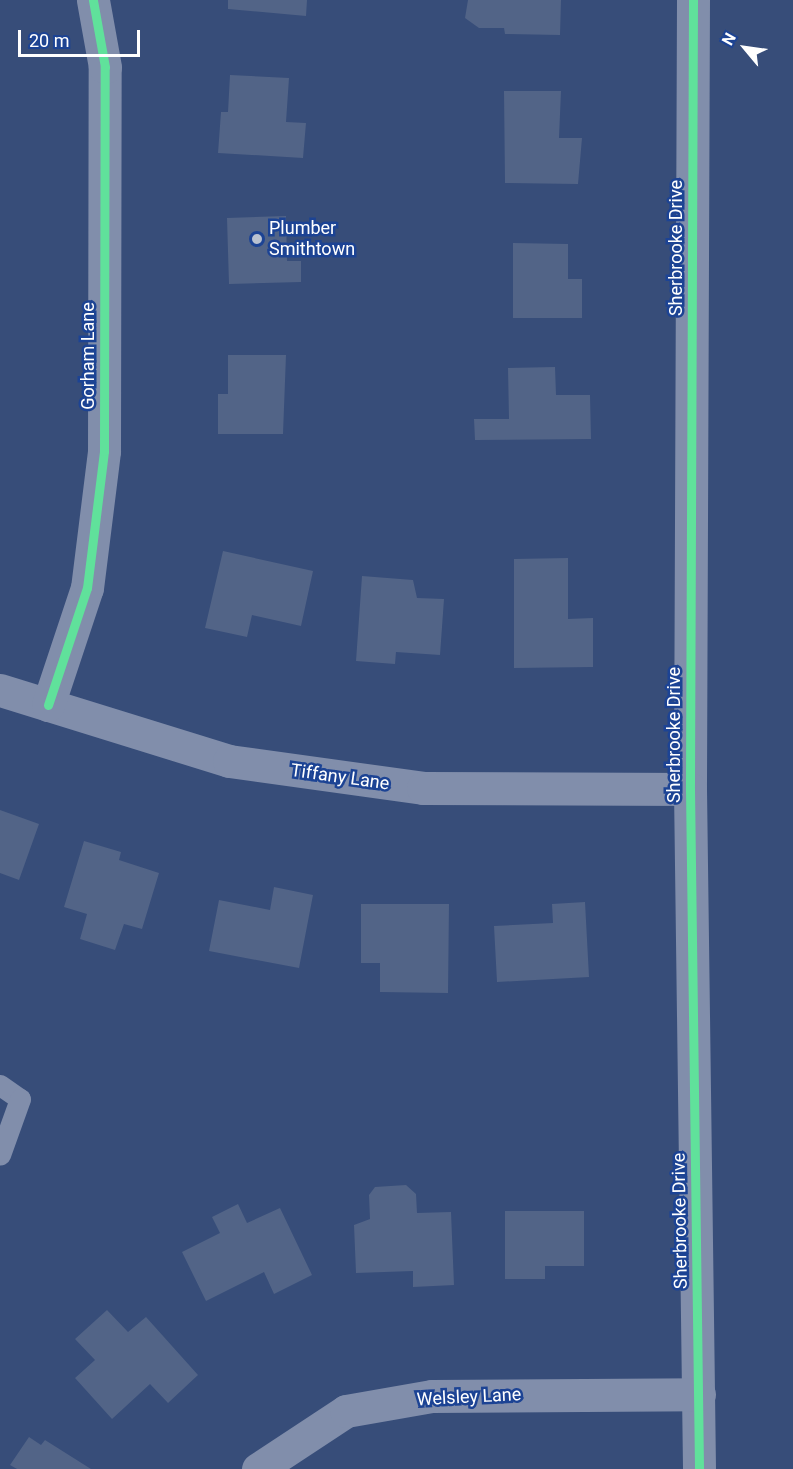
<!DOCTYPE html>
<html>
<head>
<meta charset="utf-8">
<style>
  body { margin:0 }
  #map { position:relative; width:793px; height:1469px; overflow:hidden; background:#374d79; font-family:Roboto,sans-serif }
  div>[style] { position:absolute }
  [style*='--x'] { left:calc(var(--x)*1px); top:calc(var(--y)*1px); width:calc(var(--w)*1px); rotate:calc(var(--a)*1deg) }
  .building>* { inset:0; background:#526487 }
  .lane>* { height:21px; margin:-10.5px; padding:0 10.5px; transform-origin:10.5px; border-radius:10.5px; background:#818eab }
  .street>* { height:33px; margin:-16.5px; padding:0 16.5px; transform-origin:16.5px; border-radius:16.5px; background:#818eab }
  .cycleway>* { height:9px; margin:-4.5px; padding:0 4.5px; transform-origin:4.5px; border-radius:4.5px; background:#60e19b }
  .dots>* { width:16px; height:16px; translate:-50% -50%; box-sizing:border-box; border:3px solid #1c4394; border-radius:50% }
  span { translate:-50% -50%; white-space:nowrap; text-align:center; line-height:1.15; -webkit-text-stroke:5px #1c4394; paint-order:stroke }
  .poi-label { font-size:18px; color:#fff }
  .left { translate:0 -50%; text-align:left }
  .street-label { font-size:18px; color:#fff }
  .north { position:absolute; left:715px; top:18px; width:60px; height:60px; -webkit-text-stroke:4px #1c4394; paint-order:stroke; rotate:299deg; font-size:16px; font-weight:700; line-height:24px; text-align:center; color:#fff }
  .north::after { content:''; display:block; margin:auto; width:21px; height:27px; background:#fff; clip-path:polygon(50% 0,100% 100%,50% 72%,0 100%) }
  .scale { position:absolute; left:18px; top:30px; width:122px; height:27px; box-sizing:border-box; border:3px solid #fff; border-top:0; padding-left:8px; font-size:18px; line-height:21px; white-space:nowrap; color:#fff; -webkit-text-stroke:4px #1c4394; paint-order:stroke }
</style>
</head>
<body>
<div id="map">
  <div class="building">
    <i style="clip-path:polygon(228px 0,307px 0,306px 16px,228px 9px)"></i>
    <i style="clip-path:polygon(468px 0,561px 0,560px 35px,505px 34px,504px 28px,479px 28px,465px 18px)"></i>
    <i style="clip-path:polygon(230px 75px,289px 78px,286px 122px,306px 123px,303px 158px,218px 153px,221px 112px,228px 112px)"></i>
    <i style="clip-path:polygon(504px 91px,561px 91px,559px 138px,582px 138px,578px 184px,505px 183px)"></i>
    <i style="clip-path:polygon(286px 216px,287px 261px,301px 261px,301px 282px,229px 284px,227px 218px)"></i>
    <i style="clip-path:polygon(513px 243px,568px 244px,568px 279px,582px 279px,582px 318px,513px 318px)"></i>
    <i style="clip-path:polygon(228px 355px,286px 355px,283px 434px,218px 434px,218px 394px,228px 394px)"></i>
    <i style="clip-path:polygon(555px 367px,556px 395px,590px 395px,591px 439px,475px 440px,474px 419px,509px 419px,508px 368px)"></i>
    <i style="clip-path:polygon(223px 551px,313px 571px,301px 626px,252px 615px,247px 637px,205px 628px)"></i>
    <i style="clip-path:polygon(568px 558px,568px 619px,593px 618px,593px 667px,514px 668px,514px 559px)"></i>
    <i style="clip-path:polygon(362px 576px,413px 580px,417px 598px,444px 599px,440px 655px,396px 652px,395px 664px,356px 661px)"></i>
    <i style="clip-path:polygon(0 810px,39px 824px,19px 880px,0 873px)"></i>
    <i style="clip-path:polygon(84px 841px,121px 852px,119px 860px,159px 873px,142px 929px,124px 924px,115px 950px,80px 939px,87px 914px,64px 907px)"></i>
    <i style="clip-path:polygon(274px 887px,313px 895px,299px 968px,209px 951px,219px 900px,270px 910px)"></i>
    <i style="clip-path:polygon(585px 902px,589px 977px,497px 982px,494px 926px,553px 923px,552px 904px)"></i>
    <i style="clip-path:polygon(361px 904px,449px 904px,448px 993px,380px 992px,380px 963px,361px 963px)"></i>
    <i style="clip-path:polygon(406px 1185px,416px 1194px,417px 1213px,451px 1212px,454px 1285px,413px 1287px,413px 1271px,356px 1273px,354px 1225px,370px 1219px,369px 1195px,375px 1187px)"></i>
    <i style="clip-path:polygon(238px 1204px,247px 1223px,280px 1208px,312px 1275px,274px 1294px,264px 1272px,206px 1301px,182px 1252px,220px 1233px,212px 1217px)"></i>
    <i style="clip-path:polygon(505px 1211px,584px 1211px,584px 1266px,545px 1266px,545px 1279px,505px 1279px)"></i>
    <i style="clip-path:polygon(107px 1310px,128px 1332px,146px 1317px,198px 1375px,168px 1403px,150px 1384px,112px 1419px,75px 1378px,95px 1360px,75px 1339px)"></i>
    <i style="clip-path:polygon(29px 1437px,41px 1445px,45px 1440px,91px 1469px,17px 1469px,10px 1465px)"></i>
  </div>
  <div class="lane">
    <i style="--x:0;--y:1085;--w:24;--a:35"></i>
    <i style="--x:20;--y:1099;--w:59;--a:109.7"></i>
  </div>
  <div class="street">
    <i style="--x:693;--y:0;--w:789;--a:90.22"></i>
    <i style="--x:690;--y:789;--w:680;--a:89.24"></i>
    <i style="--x:0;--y:690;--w:240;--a:17.2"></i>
    <i style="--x:229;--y:761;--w:196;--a:7.9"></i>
    <i style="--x:423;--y:788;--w:267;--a:0.2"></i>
    <i style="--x:48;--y:705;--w:123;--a:-71.6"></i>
    <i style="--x:87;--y:588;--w:138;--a:-82.9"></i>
    <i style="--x:104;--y:451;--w:384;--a:-89.9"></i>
    <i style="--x:105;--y:67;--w:68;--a:-100.2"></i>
    <i style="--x:258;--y:1469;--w:105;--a:-33.4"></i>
    <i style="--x:346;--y:1411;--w:87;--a:-9.9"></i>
    <i style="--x:432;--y:1396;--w:267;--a:-0.4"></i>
  </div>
  <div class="cycleway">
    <i style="--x:693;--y:0;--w:789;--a:90.22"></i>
    <i style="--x:690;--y:789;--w:680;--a:89.24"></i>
    <i style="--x:48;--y:705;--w:123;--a:-71.6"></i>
    <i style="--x:87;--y:588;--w:138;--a:-82.9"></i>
    <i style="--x:104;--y:451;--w:384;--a:-89.9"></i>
    <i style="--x:105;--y:67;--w:68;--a:-100.2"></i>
  </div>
  <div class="dots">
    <i style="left:257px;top:239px;background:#b9c1d0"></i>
  </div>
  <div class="poi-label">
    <span class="left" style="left:269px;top:239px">Plumber<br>Smithtown</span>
  </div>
  <div class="street-label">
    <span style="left:676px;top:248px;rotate:-90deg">Sherbrooke Drive</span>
    <span style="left:88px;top:356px;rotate:-90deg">Gorham Lane</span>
    <span style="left:674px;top:735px;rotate:-90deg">Sherbrooke Drive</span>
    <span style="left:340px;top:777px;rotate:8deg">Tiffany Lane</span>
    <span style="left:680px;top:1221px;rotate:-91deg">Sherbrooke Drive</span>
    <span style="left:469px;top:1397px;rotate:-3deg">Welsley Lane</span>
  </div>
  <div class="north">N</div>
  <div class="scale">20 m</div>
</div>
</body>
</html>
